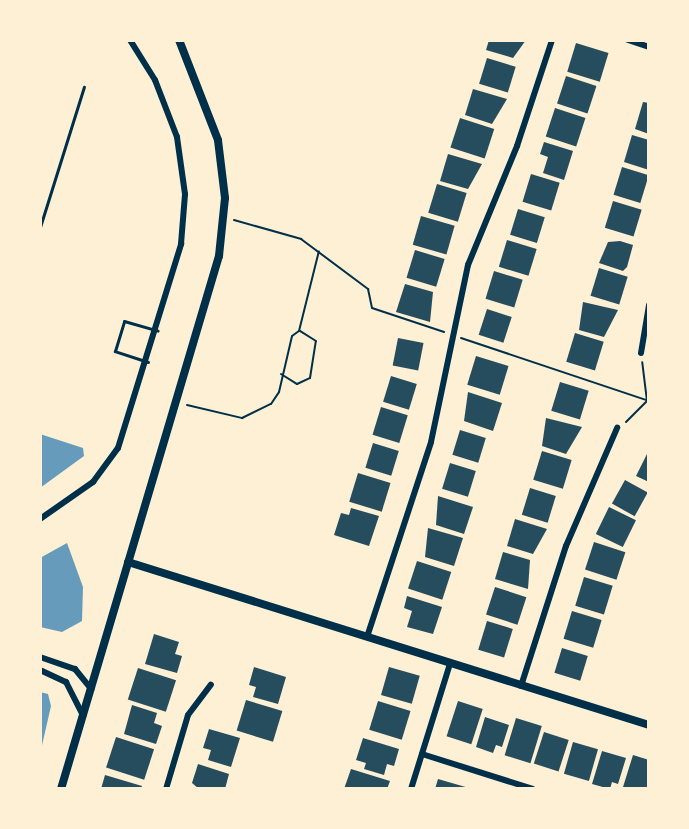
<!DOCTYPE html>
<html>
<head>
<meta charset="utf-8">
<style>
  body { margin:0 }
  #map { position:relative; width:689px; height:829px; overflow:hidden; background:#fdf0d5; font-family:Quicksand,sans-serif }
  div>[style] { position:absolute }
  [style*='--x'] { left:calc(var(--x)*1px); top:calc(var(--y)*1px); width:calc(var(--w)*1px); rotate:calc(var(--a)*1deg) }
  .water>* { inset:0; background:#669bbc }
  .building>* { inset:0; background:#264d5e; transform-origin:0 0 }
  .path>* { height:2px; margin:-1px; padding:0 1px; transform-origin:1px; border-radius:1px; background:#003049 }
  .service>* { height:3px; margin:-1.5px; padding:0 1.5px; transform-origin:1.5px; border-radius:1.5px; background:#003049 }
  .minor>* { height:6px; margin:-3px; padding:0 3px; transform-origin:3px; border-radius:3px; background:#003049 }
  .tertiary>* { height:8px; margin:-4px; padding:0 4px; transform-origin:4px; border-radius:4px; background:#003049 }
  span { translate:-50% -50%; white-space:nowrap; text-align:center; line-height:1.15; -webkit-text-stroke:7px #fdf0d5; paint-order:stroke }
  .frame { position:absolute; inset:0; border:42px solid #fdf0d5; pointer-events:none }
</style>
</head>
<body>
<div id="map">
  <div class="water">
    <i style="clip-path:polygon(40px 434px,83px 448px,84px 456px,40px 488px)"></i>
    <i style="clip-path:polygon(67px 543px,83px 587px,82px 621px,62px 632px,40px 627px,40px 558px)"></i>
    <i style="clip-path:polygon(40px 692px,48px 694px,51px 706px,40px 754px)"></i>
  </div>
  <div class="building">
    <i style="clip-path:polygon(489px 40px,526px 40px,513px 58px,486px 50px)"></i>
    <i style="left:576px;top:43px;width:34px;height:30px;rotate:17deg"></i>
    <i style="left:487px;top:58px;width:30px;height:27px;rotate:17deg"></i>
    <i style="left:566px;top:76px;width:32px;height:29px;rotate:18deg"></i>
    <i style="clip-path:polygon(473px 89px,507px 99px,492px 124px,465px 115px)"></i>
    <i style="clip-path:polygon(643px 102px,649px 103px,649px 134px,635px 129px)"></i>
    <i style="left:555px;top:108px;width:32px;height:30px;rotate:18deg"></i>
    <i style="left:460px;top:118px;width:36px;height:31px;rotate:18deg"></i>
    <i style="clip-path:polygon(632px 135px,649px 140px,649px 170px,624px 162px)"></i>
    <i style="clip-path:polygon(544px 142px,573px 151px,564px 180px,543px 173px,548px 157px,540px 154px)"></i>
    <i style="clip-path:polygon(448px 154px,482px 164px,468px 189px,440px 181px)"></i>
    <i style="left:622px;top:167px;width:28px;height:29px;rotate:17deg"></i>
    <i style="left:531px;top:174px;width:30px;height:29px;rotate:17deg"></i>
    <i style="left:437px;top:184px;width:31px;height:30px;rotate:17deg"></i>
    <i style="left:613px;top:201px;width:30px;height:28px;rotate:17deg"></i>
    <i style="left:518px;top:209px;width:28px;height:27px;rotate:17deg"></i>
    <i style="left:421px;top:216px;width:35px;height:30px;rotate:16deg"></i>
    <i style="left:507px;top:240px;width:31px;height:28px;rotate:17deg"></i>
    <i style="clip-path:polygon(620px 241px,633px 245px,627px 267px,623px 271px,599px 263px,608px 242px)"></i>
    <i style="left:415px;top:250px;width:31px;height:29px;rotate:17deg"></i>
    <i style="left:599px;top:268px;width:30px;height:29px;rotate:17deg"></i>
    <i style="left:494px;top:271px;width:30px;height:29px;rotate:17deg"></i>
    <i style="clip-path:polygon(405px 284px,433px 292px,430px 322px,396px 312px)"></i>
    <i style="clip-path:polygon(583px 302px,618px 310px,604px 337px,579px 330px)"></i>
    <i style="left:487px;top:309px;width:26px;height:27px;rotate:18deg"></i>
    <i style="left:575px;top:333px;width:30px;height:30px;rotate:17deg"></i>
    <i style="left:398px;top:338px;width:26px;height:28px;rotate:11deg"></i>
    <i style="left:476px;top:356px;width:34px;height:30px;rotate:17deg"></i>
    <i style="left:391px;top:376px;width:27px;height:27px;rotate:17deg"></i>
    <i style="left:560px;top:382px;width:30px;height:30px;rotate:17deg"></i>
    <i style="clip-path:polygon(468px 392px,502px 403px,493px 431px,464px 421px)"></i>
    <i style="left:381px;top:407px;width:28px;height:29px;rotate:17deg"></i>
    <i style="clip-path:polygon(546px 418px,582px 427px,566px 454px,542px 446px)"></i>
    <i style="left:460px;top:430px;width:27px;height:26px;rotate:17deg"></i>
    <i style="left:373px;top:443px;width:27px;height:26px;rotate:17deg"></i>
    <i style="clip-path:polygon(649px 450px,649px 482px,636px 476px)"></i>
    <i style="left:542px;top:451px;width:31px;height:30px;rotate:17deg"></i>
    <i style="left:450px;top:463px;width:27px;height:27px;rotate:17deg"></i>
    <i style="left:358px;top:473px;width:34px;height:30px;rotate:17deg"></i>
    <i style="left:625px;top:480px;width:26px;height:27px;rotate:29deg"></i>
    <i style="left:530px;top:488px;width:27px;height:28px;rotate:17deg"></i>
    <i style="clip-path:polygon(438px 496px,473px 507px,464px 534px,436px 525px)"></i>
    <i style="left:609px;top:507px;width:30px;height:30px;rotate:26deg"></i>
    <i style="clip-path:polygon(351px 508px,379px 516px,369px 546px,334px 535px,341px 513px,349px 515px)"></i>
    <i style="clip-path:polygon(515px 519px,547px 529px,533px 554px,507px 546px)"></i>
    <i style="clip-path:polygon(428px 528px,463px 538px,454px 566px,425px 557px)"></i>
    <i style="left:594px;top:542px;width:33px;height:29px;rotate:18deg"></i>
    <i style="clip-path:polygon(503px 552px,530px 560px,528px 589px,495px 579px)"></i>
    <i style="left:417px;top:561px;width:36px;height:29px;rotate:18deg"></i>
    <i style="left:584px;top:577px;width:30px;height:30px;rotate:17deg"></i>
    <i style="left:495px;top:587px;width:33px;height:29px;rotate:18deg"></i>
    <i style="clip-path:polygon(407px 596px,442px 607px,433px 634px,407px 627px,412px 611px,404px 608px)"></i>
    <i style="left:572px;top:611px;width:31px;height:29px;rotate:17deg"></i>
    <i style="left:487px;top:621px;width:27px;height:30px;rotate:17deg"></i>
    <i style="clip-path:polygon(154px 634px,179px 642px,175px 654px,182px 656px,177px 673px,145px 664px)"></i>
    <i style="left:562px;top:648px;width:27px;height:26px;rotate:17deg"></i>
    <i style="clip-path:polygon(254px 667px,286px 677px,278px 704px,253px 697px,256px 687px,249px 685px)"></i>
    <i style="left:389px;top:667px;width:32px;height:29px;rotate:16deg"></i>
    <i style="left:138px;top:668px;width:40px;height:33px;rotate:18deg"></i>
    <i style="left:246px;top:700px;width:38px;height:32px;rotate:17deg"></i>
    <i style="left:378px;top:701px;width:34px;height:30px;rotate:17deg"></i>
    <i style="left:458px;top:701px;width:26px;height:37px;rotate:18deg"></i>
    <i style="clip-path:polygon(132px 705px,157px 713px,154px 723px,162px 726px,156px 744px,124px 734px)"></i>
    <i style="clip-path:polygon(485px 717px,509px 725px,502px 747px,496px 745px,493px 753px,476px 747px)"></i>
    <i style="left:516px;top:718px;width:27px;height:39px;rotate:17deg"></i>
    <i style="clip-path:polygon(209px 729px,240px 738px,231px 767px,208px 760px,211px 750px,203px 748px)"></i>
    <i style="left:544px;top:732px;width:26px;height:33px;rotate:18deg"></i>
    <i style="left:116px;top:737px;width:40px;height:32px;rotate:18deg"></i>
    <i style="clip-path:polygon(363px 738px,399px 749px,394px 766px,387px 764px,384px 775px,364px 769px,366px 763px,356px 760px)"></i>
    <i style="left:573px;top:742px;width:26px;height:33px;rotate:16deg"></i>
    <i style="clip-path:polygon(602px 751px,626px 758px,618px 784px,612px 782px,610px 789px,592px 784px)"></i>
    <i style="clip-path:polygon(633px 755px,649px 760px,649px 789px,623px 787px)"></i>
    <i style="clip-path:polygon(198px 764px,229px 774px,225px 789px,199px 789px,192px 783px)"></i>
    <i style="clip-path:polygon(351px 769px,390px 781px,387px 789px,344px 789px)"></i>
    <i style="clip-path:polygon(105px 775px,142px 786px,141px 789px,101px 789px)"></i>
    <i style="clip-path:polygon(438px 779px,469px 788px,469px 789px,435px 789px)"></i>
  </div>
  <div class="path">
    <i style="--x:234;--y:220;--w:70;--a:15.8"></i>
    <i style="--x:301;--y:239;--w:84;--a:36.7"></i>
    <i style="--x:368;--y:289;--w:19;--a:78"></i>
    <i style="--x:372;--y:308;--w:76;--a:18.4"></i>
    <i style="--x:461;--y:338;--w:198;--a:18.5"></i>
    <i style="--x:281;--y:374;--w:19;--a:32"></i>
    <i style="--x:297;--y:384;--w:14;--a:-25"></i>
    <i style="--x:310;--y:378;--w:37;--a:-81"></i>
    <i style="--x:316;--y:341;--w:19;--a:-148"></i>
    <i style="--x:187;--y:405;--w:57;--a:13.3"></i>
    <i style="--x:242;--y:418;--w:32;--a:-26"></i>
    <i style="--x:271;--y:404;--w:14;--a:-56"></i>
    <i style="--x:279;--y:392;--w:57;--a:-76.9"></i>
    <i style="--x:292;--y:336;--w:9;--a:-36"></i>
    <i style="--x:299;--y:331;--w:82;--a:-76"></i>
    <i style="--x:626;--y:422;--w:30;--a:-45"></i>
    <i style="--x:647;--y:401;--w:39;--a:-97"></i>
  </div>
  <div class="service">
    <i style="--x:40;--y:227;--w:147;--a:-72.6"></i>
    <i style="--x:148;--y:362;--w:35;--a:-162"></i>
    <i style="--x:115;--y:351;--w:31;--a:-73"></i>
    <i style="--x:124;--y:321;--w:35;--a:16"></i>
  </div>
  <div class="minor">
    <i style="--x:628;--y:40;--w:22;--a:18"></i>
    <i style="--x:641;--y:353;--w:49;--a:-80.5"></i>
    <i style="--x:40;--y:519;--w:65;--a:-34.9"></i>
    <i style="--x:93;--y:482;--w:42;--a:-53.7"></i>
    <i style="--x:118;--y:448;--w:214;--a:-72.8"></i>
    <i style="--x:181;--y:244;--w:50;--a:-85.4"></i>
    <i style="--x:185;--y:194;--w:58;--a:-98"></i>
    <i style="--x:177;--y:137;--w:61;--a:-111.1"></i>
    <i style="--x:155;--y:80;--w:47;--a:-122"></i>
    <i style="--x:367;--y:637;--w:205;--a:-71.8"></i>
    <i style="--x:431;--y:442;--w:181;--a:-78.2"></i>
    <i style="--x:468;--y:265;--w:129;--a:-67.6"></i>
    <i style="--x:517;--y:146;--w:112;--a:-71.7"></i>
    <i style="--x:40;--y:657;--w:37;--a:19"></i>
    <i style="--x:75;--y:669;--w:26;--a:51"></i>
    <i style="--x:40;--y:670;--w:29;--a:25"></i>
    <i style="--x:66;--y:682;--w:38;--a:63"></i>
    <i style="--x:521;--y:686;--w:147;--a:-72.2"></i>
    <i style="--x:566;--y:546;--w:129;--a:-66.6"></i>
    <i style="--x:422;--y:754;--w:116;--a:17.5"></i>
    <i style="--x:166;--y:789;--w:77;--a:-73.4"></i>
    <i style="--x:188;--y:715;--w:38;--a:-53"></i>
    <i style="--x:411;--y:789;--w:131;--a:-72.7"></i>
  </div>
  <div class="tertiary">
    <i style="--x:128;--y:562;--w:546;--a:17.37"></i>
    <i style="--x:61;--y:789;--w:556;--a:-73.49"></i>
    <i style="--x:219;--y:256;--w:58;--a:-84.1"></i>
    <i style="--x:225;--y:198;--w:58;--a:-96.9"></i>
    <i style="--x:218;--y:140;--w:107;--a:-111.3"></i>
  </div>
  <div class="frame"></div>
</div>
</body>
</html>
